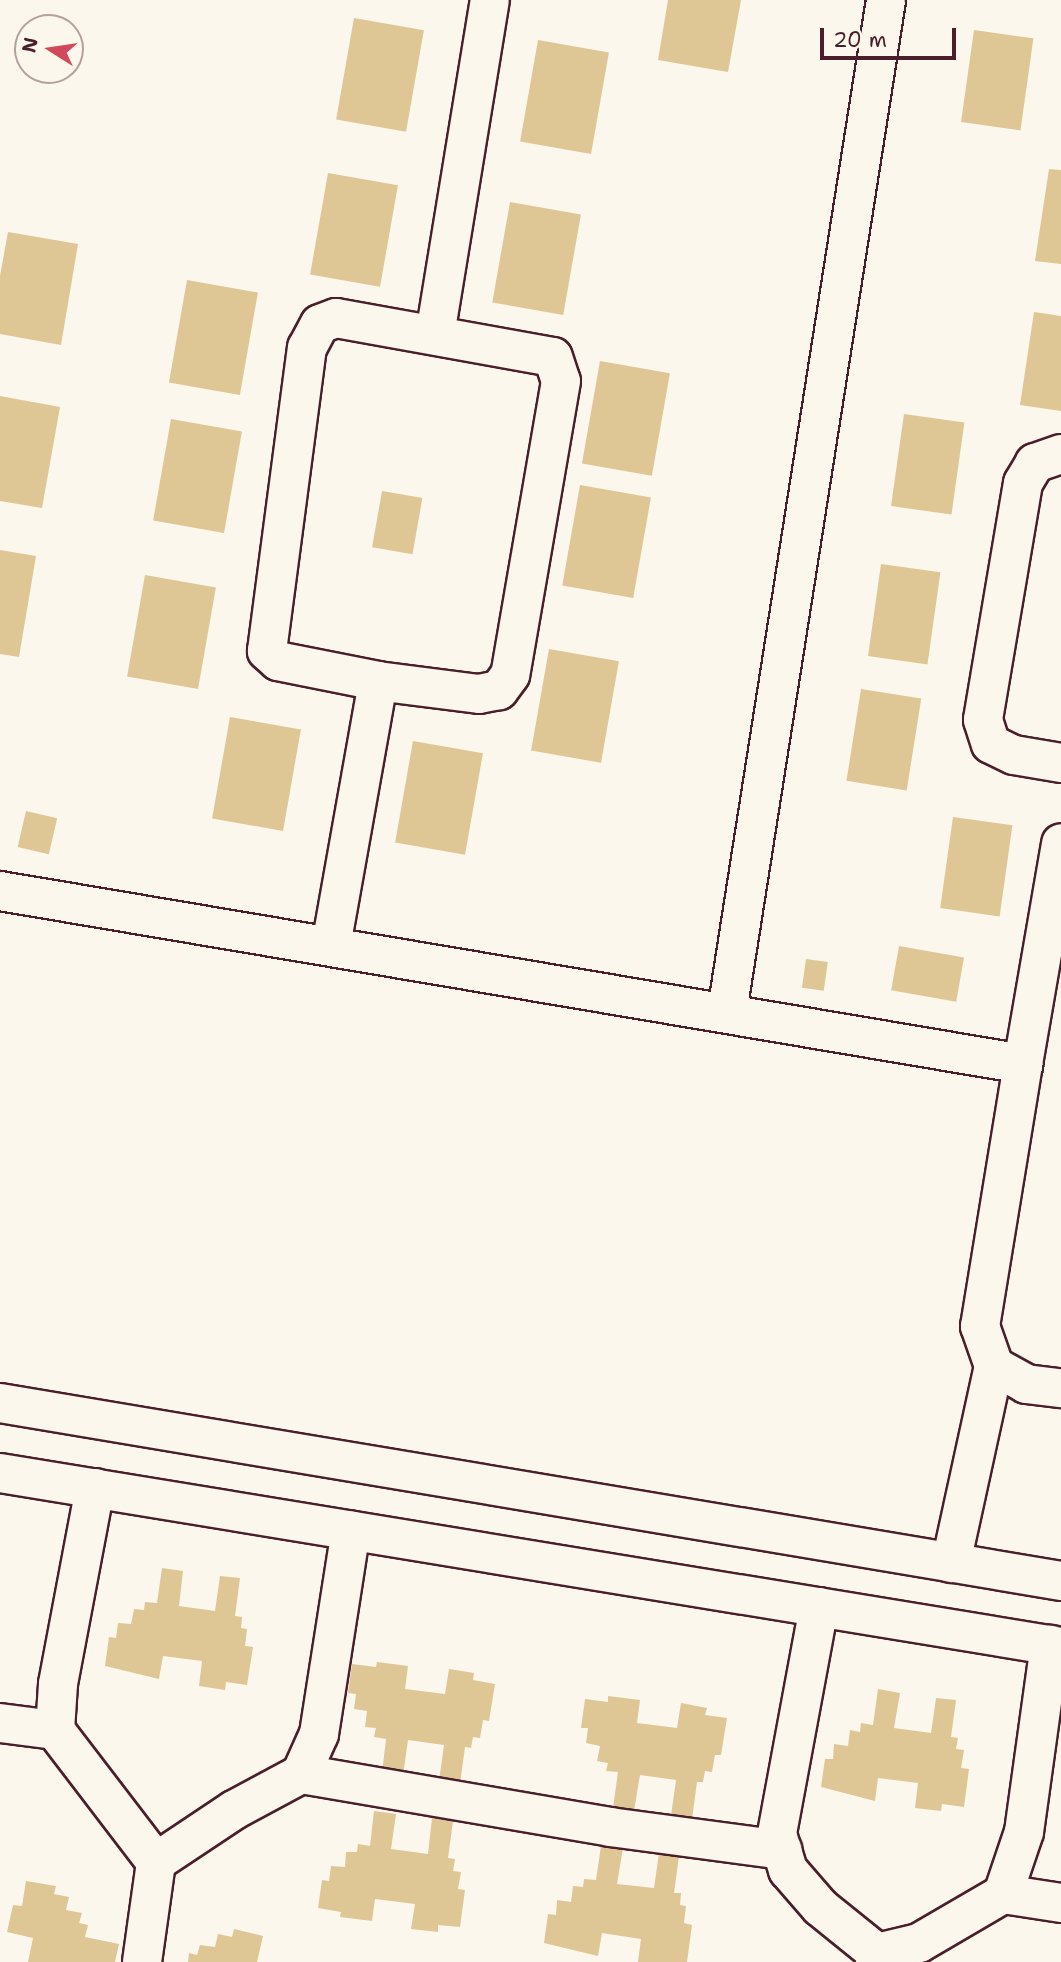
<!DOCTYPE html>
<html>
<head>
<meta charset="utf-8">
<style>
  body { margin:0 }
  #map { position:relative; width:1061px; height:1962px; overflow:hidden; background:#fbf7ec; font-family:"Shantell Sans",sans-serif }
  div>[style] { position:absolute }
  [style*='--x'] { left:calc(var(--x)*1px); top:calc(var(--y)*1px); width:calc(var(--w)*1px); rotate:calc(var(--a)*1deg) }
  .building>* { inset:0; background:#dfc695; transform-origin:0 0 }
  .roads { filter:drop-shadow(2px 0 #4a1f2b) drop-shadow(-2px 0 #4a1f2b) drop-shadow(0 2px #4a1f2b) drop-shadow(0 -2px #4a1f2b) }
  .street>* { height:38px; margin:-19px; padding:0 19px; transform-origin:19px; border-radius:19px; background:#fbf7ec }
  span { translate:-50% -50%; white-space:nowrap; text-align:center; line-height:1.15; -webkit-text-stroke:5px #fbf7ec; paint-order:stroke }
  .north { position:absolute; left:14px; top:14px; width:70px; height:70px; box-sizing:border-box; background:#fbf7ec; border:2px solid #b4a19f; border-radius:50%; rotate:282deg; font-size:19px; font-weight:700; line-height:28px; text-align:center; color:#4a1f2b }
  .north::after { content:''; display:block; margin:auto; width:24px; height:32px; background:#d1495b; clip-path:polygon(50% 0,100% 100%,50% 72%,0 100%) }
  .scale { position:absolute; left:820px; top:28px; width:136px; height:32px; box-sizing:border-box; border:4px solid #4a1f2b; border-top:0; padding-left:9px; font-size:21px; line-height:24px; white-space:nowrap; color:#4a1f2b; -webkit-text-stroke:5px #fbf7ec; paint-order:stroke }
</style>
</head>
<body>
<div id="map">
  <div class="building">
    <i style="clip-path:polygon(668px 0,741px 0,728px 72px,658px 60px)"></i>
    <i style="left:354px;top:18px;width:71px;height:103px;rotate:10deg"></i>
    <i style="left:974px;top:30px;width:60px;height:93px;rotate:8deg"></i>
    <i style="left:538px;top:40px;width:72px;height:103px;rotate:10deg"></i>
    <i style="clip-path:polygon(1049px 169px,1061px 170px,1061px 264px,1035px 261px)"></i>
    <i style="left:328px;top:173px;width:71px;height:103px;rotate:10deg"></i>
    <i style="left:510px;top:202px;width:72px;height:102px;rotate:10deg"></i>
    <i style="clip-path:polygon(8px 232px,78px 244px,61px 345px,0 334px,0 276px)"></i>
    <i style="left:187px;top:280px;width:72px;height:104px;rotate:10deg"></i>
    <i style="clip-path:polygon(1034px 312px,1061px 316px,1061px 411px,1020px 405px)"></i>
    <i style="left:600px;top:361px;width:71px;height:104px;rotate:10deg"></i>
    <i style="clip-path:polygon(0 396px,60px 407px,42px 508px,0 501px)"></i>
    <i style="left:904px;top:414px;width:61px;height:93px;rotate:8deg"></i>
    <i style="left:171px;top:419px;width:72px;height:103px;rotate:10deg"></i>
    <i style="left:580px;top:485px;width:72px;height:102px;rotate:10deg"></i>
    <i style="left:382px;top:491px;width:41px;height:57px;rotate:10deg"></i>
    <i style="clip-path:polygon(0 550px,36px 556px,19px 657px,0 654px)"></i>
    <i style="left:881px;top:564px;width:60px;height:93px;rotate:8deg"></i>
    <i style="left:145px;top:575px;width:72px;height:103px;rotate:10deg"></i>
    <i style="left:549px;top:649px;width:71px;height:103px;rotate:10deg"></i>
    <i style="left:861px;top:689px;width:61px;height:93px;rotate:9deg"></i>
    <i style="left:230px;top:717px;width:72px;height:103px;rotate:10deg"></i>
    <i style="left:413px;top:741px;width:71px;height:103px;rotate:10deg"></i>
    <i style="left:26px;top:811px;width:32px;height:37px;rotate:13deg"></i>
    <i style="left:953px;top:817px;width:60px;height:92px;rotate:8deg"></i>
    <i style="left:899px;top:946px;width:66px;height:45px;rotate:10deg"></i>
    <i style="left:806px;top:959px;width:22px;height:29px;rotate:8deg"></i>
    <i style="clip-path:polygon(162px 1568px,183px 1571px,179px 1606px,215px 1611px,220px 1576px,240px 1578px,235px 1616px,242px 1617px,241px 1628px,247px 1629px,245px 1646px,253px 1647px,247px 1685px,226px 1682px,225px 1690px,199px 1686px,202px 1661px,163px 1656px,159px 1679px,105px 1666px,109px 1637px,116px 1638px,118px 1623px,131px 1624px,134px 1609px,144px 1610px,145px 1602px,157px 1603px)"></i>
    <i style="clip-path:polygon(377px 1662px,408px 1666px,405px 1689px,445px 1694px,449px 1669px,474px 1673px,473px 1680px,495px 1684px,489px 1721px,483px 1720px,480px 1738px,473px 1737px,471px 1748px,465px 1747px,460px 1784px,439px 1781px,444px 1745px,408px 1740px,403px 1776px,382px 1773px,386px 1739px,374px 1737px,376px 1728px,365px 1727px,367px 1711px,354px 1709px,356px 1694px,348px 1693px,352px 1664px,376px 1667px)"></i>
    <i style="clip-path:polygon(878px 1689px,900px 1693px,894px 1728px,931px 1733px,936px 1698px,956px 1700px,951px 1737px,958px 1738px,956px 1749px,964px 1750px,961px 1768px,969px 1769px,964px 1807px,942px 1804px,941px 1811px,915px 1808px,918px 1783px,878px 1778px,875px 1801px,821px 1787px,825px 1759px,833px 1759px,834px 1744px,848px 1746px,850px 1730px,860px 1732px,861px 1723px,873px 1725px)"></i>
    <i style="clip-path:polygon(608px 1696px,640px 1700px,637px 1723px,677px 1728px,681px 1703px,707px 1708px,705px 1715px,727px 1718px,721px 1755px,715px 1755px,712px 1772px,705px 1771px,703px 1782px,697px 1782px,692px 1819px,671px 1816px,676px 1780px,640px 1775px,634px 1811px,613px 1808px,618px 1772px,606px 1771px,608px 1763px,597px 1761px,600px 1746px,586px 1743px,588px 1728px,581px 1728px,585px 1699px,608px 1702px)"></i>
    <i style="clip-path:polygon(374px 1811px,396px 1814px,391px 1849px,428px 1854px,432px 1818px,453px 1821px,448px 1858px,455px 1859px,453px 1871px,461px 1872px,458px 1889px,465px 1890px,460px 1927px,438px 1925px,438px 1932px,411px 1929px,415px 1904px,375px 1899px,372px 1921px,340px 1917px,341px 1912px,318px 1908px,322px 1880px,329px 1881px,331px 1866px,345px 1867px,346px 1852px,357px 1852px,358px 1844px,370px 1846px)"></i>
    <i style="clip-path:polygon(601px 1846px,623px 1848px,617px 1884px,654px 1888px,659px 1853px,679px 1856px,674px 1893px,681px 1893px,680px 1905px,686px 1906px,684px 1923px,692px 1925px,687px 1962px,638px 1962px,641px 1939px,602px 1933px,598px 1956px,544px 1943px,548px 1914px,556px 1915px,557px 1900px,571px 1902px,573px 1886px,583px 1887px,584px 1879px,596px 1880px)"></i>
    <i style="clip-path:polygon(26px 1881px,56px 1886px,54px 1894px,69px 1897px,66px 1910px,82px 1913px,79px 1923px,88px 1925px,85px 1937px,119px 1944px,115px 1962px,28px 1962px,33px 1938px,7px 1932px,13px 1905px,22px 1906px)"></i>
    <i style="clip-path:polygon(234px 1929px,263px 1936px,257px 1962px,188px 1962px,189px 1953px,197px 1955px,200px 1945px,215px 1947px,218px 1934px,232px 1937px)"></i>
  </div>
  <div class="roads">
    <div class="street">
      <i style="--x:336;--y:318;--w:220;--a:10.2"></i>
      <i style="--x:553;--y:357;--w:25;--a:72"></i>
      <i style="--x:561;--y:381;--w:298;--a:99.8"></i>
      <i style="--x:510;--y:675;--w:19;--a:126"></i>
      <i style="--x:499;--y:690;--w:20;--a:169"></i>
      <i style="--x:479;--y:694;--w:102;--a:-172.7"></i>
      <i style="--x:378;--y:681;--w:102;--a:-168.7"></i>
      <i style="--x:278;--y:661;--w:15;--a:-138"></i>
      <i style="--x:267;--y:651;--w:306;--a:-82.5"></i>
      <i style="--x:307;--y:348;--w:27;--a:-62"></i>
      <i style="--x:320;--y:324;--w:17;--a:-21"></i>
      <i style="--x:435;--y:335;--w:339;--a:-80.7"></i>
      <i style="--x:1061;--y:454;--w:28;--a:161"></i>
      <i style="--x:1035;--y:463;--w:23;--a:121"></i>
      <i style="--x:1023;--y:483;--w:240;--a:99.6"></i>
      <i style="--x:983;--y:720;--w:25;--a:72"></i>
      <i style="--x:991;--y:744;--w:25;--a:26"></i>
      <i style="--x:1014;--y:755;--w:48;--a:9.7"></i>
      <i style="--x:0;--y:891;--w:1038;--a:9.6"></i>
      <i style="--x:1023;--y:1064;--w:266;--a:99.3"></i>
      <i style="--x:980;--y:1326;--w:42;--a:70.7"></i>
      <i style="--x:994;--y:1366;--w:37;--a:29"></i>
      <i style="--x:1026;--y:1384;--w:35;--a:7"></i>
      <i style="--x:331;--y:946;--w:269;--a:-79.9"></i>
      <i style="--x:727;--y:1012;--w:1024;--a:-81.07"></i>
      <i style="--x:1023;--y:1064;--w:224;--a:-80.2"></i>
      <i style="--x:0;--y:1403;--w:1076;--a:9.52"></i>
      <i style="--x:0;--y:1473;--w:1075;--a:9.31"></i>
      <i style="--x:95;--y:1488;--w:199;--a:100.7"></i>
      <i style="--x:58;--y:1684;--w:46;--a:93.7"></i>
      <i style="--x:55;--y:1730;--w:166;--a:52.6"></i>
      <i style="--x:951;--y:1563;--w:202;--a:-77.7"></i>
      <i style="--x:819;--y:1607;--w:231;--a:100.5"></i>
      <i style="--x:777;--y:1834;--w:38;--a:73"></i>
      <i style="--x:788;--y:1870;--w:49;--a:49.1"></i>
      <i style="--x:820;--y:1907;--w:73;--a:38.9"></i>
      <i style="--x:0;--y:1723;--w:55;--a:7.3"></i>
      <i style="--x:301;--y:1774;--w:314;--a:9.7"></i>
      <i style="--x:610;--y:1827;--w:174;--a:7.6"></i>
      <i style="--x:1003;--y:1894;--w:59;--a:8.8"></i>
      <i style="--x:142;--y:1962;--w:101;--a:-82"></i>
      <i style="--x:156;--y:1862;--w:94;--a:-33.7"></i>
      <i style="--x:234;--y:1810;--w:76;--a:-28.2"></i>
      <i style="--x:301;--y:1774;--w:44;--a:-65.8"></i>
      <i style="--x:319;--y:1734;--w:206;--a:-81.1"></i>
      <i style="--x:875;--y:1962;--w:9;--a:-77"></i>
      <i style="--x:877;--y:1953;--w:43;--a:-13.4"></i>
      <i style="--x:919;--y:1943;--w:97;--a:-30.3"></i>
      <i style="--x:1003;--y:1894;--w:65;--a:-71.3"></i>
      <i style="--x:1024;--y:1832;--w:189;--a:-82.1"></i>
    </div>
  </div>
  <div class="north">N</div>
  <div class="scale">20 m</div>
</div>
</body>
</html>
